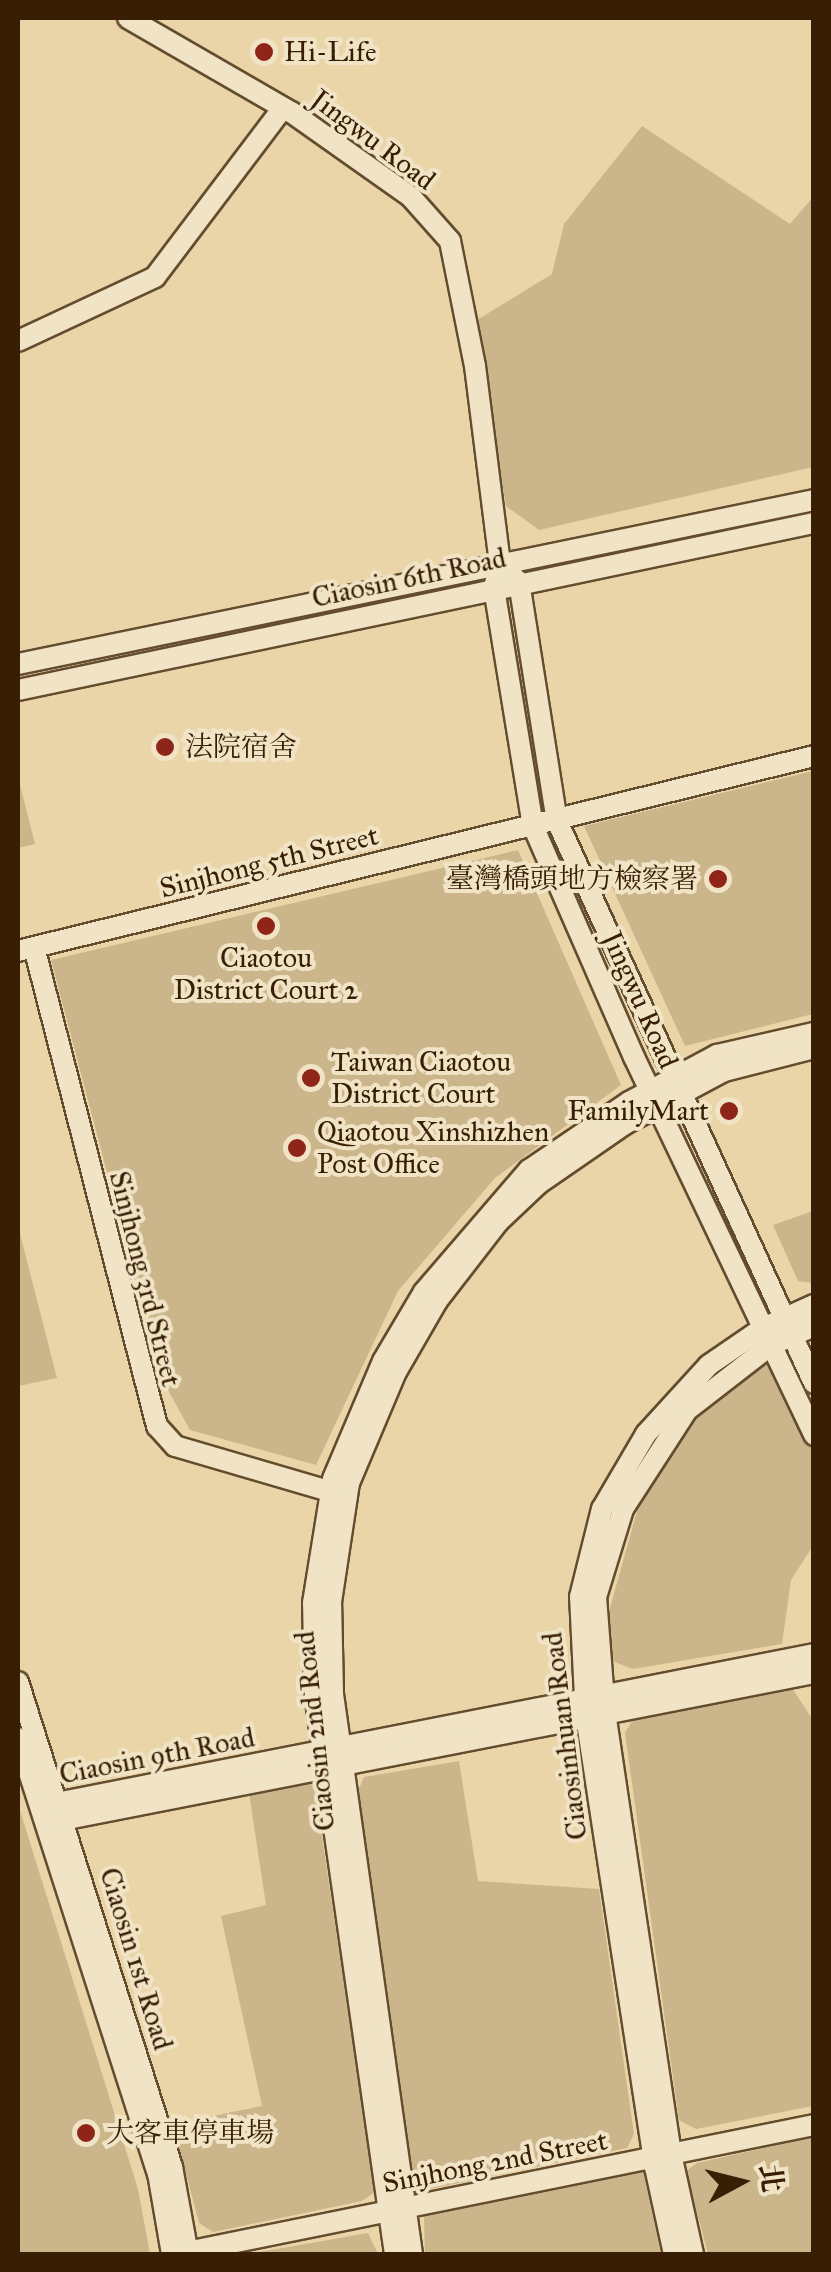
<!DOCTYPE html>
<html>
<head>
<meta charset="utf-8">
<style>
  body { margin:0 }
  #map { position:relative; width:831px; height:2272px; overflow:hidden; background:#e9d5a8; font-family:"IM FELL Great Primer","Noto Serif TC",serif }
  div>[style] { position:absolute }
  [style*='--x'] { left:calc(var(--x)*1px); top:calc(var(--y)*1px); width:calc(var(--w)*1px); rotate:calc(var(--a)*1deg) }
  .green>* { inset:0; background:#cbb68c }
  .roads { filter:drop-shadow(2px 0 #644c2e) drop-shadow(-2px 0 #644c2e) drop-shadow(0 2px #644c2e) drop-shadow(0 -2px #644c2e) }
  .minor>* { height:20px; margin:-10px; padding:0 10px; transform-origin:10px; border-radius:10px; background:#f1e4c6 }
  .dots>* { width:28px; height:28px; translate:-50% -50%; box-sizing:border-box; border:5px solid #f1e4c6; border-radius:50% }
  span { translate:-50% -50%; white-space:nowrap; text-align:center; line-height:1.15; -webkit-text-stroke:8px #f1e4c6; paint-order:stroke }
  .poi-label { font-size:28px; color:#371e05 }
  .left { translate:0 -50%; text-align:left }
  .right { translate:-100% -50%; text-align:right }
  .street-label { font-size:28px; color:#371e05 }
  .frame { position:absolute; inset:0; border:20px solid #371e05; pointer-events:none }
  .north { position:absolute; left:691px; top:2132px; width:100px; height:100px; -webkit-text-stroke:8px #f1e4c6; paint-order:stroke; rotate:83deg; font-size:28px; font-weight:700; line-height:40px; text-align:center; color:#371e05 }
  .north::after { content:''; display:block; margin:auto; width:35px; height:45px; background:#371e05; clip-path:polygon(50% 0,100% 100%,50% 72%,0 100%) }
</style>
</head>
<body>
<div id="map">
  <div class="green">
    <i style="clip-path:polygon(642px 126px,790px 224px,813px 197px,813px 467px,539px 530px,506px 506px,477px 320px,552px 274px,564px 224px)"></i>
    <i style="clip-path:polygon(813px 771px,813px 1014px,685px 1046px,584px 826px)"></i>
    <i style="clip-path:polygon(18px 777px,35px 844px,18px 848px)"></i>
    <i style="clip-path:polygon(518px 850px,621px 1085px,495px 1178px,398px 1291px,316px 1465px,190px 1430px,161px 1377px,51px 960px)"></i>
    <i style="clip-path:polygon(813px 1211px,813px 1283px,798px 1281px,773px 1225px)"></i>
    <i style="clip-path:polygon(18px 1226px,57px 1378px,18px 1386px)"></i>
    <i style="clip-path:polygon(763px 1363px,781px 1373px,814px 1447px,813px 1546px,791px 1580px,782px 1644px,633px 1669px,612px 1661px,608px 1615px,641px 1497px,684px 1431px,735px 1379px)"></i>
    <i style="clip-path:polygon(792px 1688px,813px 1720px,813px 2106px,696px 2129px,679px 2120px,625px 1733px,632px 1721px)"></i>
    <i style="clip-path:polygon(459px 1761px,478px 1881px,599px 1889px,634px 2134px,627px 2148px,430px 2189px,413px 2178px,358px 1791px,364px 1777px)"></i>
    <i style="clip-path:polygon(314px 1783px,375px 2192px,362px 2201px,213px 2232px,199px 2223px,173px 2124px,262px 2106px,221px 1916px,266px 1905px,249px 1793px)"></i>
    <i style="clip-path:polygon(18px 1804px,138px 2189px,150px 2254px,18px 2254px)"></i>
    <i style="clip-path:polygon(813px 2137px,813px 2254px,708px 2254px,686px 2171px,697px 2163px)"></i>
    <i style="clip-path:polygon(643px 2170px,661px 2254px,425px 2254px,424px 2215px)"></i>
    <i style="clip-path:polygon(368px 2233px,378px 2254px,249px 2254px)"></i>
  </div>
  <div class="roads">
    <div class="minor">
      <i style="--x:128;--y:18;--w:188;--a:30"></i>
      <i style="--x:291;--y:112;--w:147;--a:35.3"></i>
      <i style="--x:411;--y:197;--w:59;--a:48.4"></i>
      <i style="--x:450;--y:241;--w:127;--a:78.7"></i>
      <i style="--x:475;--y:366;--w:201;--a:82.8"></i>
      <i style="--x:500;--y:565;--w:24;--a:105"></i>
      <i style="--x:494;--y:588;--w:241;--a:80.7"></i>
      <i style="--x:533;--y:826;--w:252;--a:66.4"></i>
      <i style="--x:634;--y:1057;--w:419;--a:64.5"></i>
      <i style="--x:18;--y:341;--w:151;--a:-25"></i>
      <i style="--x:155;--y:277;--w:212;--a:-52.9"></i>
      <i style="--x:500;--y:565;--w:25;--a:42"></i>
      <i style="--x:519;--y:582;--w:242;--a:81"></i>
      <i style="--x:557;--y:821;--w:618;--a:65.43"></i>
      <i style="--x:18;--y:664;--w:813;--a:-11.64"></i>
      <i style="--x:18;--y:690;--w:813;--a:-11.85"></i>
      <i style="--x:34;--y:947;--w:495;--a:75.6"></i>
      <i style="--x:157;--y:1426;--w:27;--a:48"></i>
      <i style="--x:175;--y:1446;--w:171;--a:16.3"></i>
      <i style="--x:18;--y:951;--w:820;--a:-13.76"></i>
      <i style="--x:18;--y:1682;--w:509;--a:72.38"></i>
      <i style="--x:172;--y:2167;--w:88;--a:79.6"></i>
      <i style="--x:18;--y:1738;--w:457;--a:72.2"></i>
      <i style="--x:158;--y:2173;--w:82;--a:80.2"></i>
      <i style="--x:41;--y:1806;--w:788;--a:-11.12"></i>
      <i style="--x:47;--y:1823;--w:782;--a:-11.07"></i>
      <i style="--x:177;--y:2254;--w:650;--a:-11.45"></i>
      <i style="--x:395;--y:2254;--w:565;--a:-98.14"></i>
      <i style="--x:315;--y:1695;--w:92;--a:-91.2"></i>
      <i style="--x:313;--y:1603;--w:126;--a:-80.8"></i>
      <i style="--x:333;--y:1479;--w:128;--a:-67"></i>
      <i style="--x:383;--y:1361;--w:80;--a:-59.3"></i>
      <i style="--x:424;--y:1292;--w:161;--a:-49.3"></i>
      <i style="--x:529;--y:1170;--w:121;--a:-34.2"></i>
      <i style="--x:629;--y:1102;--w:100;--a:-28.1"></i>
      <i style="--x:717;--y:1055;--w:99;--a:-12.8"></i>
      <i style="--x:412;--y:2254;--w:566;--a:-98.03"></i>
      <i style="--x:333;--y:1694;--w:92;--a:-91.2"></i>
      <i style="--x:331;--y:1602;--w:120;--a:-81.4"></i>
      <i style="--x:349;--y:1483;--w:121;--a:-67.1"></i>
      <i style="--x:396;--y:1372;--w:82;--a:-60"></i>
      <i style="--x:437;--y:1301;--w:100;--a:-52.3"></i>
      <i style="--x:498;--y:1222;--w:55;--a:-43.5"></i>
      <i style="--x:538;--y:1184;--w:106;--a:-34.6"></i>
      <i style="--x:625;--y:1124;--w:112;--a:-28.2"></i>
      <i style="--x:724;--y:1071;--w:93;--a:-14.3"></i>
      <i style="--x:674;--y:2254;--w:89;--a:-102.3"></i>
      <i style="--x:655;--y:2167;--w:454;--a:-98.7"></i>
      <i style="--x:586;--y:1718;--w:121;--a:-92.8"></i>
      <i style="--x:580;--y:1597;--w:91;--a:-76"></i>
      <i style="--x:602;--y:1509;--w:87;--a:-59.6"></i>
      <i style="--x:646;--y:1434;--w:93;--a:-47.6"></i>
      <i style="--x:709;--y:1365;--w:65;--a:-34.4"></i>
      <i style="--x:763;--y:1328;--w:56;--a:-24.3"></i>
      <i style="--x:693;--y:2254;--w:102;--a:-102.4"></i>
      <i style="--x:671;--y:2154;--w:445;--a:-98.5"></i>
      <i style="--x:605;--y:1714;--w:117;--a:-94.4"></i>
      <i style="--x:596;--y:1597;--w:92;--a:-72.9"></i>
      <i style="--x:623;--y:1509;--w:118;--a:-57.1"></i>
      <i style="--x:687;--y:1410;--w:106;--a:-37.7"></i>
      <i style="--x:771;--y:1345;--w:47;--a:-23.8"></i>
    </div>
  </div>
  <div class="dots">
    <i style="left:264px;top:52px;background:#8f2418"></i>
    <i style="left:165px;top:747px;background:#8f2418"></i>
    <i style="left:718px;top:879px;background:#8f2418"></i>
    <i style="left:266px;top:926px;background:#8f2418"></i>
    <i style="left:311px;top:1078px;background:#8f2418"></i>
    <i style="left:729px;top:1111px;background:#8f2418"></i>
    <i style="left:297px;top:1148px;background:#8f2418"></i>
    <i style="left:86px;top:2133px;background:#8f2418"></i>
  </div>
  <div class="poi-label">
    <span class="left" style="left:284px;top:52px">Hi-Life</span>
    <span class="left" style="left:185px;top:747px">法院宿舍</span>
    <span class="right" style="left:698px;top:879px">臺灣橋頭地方檢察署</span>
    <span style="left:266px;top:974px">Ciaotou<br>District Court 2</span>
    <span class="left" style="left:331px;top:1078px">Taiwan Ciaotou<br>District Court</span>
    <span class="right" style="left:709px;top:1111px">FamilyMart</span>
    <span class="left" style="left:317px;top:1148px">Qiaotou Xinshizhen<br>Post Office</span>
    <span class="left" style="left:106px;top:2133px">大客車停車場</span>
  </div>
  <div class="street-label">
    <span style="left:373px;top:140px;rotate:37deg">Jingwu Road</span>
    <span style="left:409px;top:578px;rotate:-12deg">Ciaosin 6th Road</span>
    <span style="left:269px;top:862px;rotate:-14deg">Sinjhong 5th Street</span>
    <span style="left:640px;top:1000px;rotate:66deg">Jingwu Road</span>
    <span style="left:145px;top:1279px;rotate:76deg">Sinjhong 3rd Street</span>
    <span style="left:315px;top:1731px;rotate:-96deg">Ciaosin 2nd Road</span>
    <span style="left:565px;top:1736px;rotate:-97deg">Ciaosinhuan Road</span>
    <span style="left:157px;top:1756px;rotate:-11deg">Ciaosin 9th Road</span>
    <span style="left:136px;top:1959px;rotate:73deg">Ciaosin 1st Road</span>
    <span style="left:495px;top:2162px;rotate:-11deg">Sinjhong 2nd Street</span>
  </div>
  <div class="frame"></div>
  <div class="north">北</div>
</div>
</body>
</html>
